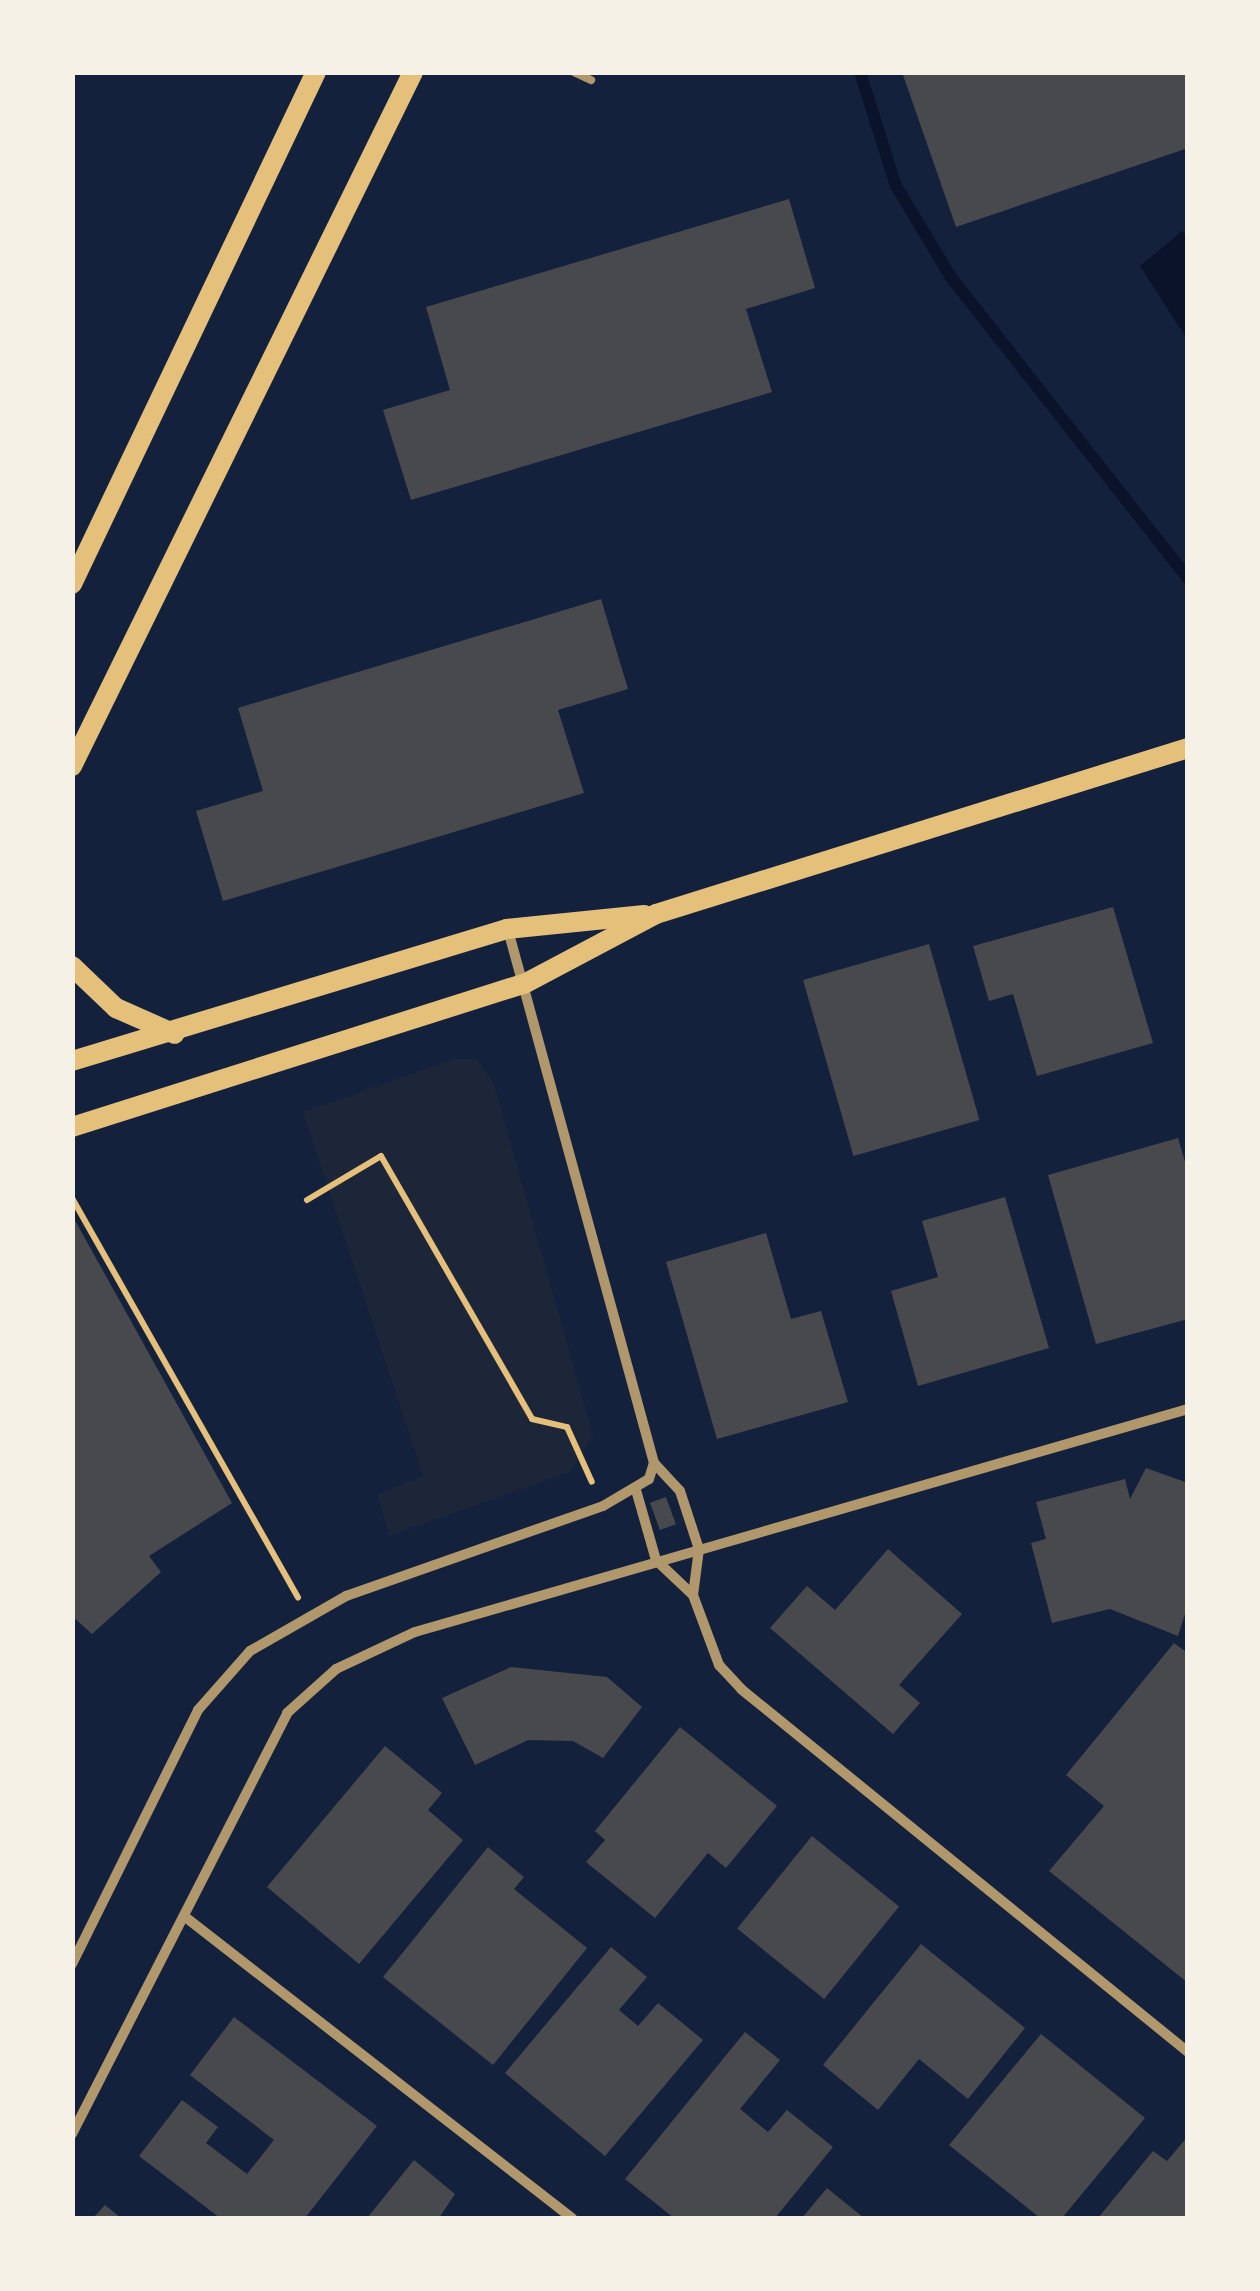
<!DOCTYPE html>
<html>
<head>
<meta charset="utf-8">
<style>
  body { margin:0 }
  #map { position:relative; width:1260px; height:2291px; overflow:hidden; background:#14213d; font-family:Literata,serif }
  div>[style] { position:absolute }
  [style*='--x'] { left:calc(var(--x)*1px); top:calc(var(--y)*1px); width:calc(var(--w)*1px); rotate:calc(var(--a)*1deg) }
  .green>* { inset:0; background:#1d2539 }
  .water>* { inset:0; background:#0b132b }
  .stream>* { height:12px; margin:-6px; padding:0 6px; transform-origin:6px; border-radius:6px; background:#0b132b }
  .building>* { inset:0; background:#48494c; transform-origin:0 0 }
  .path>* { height:6px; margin:-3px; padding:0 3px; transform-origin:3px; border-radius:3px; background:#e5c07b }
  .service>* { height:8px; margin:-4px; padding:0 4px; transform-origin:4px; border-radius:4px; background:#b1986c }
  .minor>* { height:10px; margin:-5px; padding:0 5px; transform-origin:5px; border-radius:5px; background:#b1986c }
  .secondary>* { height:20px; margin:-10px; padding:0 10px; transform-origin:10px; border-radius:10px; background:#e5c07b }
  span { translate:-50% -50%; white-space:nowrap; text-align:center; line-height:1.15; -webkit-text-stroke:10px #f6f1e7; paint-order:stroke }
  .frame { position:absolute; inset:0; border:75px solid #f6f1e7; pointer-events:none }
</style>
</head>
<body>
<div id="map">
  <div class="green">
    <i style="clip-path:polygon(454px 1059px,476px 1059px,493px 1081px,593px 1435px,570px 1472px,389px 1536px,378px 1494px,423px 1476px,303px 1112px)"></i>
  </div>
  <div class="water">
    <i style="clip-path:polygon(1182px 231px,1188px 236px,1187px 339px,1140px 266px)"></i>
  </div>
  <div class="stream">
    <i style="--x:860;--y:72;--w:120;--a:72.5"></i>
    <i style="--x:896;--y:186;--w:105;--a:59"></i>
    <i style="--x:950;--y:276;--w:385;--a:51.8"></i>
  </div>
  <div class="building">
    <i style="clip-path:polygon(902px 72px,1188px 72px,1188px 148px,956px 227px)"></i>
    <i style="clip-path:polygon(789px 199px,815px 288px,746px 309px,772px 392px,411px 500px,383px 410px,450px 390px,426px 307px)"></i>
    <i style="clip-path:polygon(601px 599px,628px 689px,558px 710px,584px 793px,223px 901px,196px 811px,263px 791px,238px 708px)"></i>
    <i style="clip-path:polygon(1113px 907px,1153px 1043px,1037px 1076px,1013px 994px,989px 1001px,973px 946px)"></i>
    <i style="left:929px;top:944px;width:183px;height:131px;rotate:74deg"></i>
    <i style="clip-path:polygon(1178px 1138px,1188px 1172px,1188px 1319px,1096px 1344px,1048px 1175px)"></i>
    <i style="clip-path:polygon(1005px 1197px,1049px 1348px,918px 1386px,891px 1291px,938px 1277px,922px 1221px)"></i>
    <i style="clip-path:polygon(72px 1215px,232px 1503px,149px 1556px,161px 1572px,92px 1634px,72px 1616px)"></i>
    <i style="clip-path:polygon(766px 1233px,791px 1319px,821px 1311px,848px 1402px,717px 1439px,666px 1262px)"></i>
    <i style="clip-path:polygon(1146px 1468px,1188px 1483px,1188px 1604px,1178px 1636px,1110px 1609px,1052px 1623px,1031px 1543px,1046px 1539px,1036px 1502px,1125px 1479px,1130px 1499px)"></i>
    <i style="left:666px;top:1497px;width:29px;height:17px;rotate:70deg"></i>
    <i style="clip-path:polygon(888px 1549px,962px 1614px,899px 1685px,920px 1703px,893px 1734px,770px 1628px,807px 1586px,835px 1610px)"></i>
    <i style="clip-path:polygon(1174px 1643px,1188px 1653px,1188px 1983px,1049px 1871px,1104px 1806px,1066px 1775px)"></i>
    <i style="clip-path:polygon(511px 1667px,607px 1677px,642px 1707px,603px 1758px,573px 1741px,528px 1740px,475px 1765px,442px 1698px)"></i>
    <i style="clip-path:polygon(680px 1727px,777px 1806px,726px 1868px,708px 1853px,655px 1918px,586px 1862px,605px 1840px,595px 1831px)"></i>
    <i style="clip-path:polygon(385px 1746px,442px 1793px,428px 1810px,463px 1840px,359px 1964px,267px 1887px)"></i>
    <i style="left:812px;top:1836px;width:112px;height:119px;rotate:39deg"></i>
    <i style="clip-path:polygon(488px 1847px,524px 1877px,514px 1889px,587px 1948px,493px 2065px,383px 1977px)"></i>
    <i style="clip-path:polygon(921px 1944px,1025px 2028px,968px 2099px,919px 2059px,878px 2110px,823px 2065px)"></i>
    <i style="clip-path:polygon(611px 1947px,647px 1977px,619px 2010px,638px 2026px,658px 2003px,703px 2040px,605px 2156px,505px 2073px)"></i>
    <i style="clip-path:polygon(234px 2017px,377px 2126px,305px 2218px,220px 2218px,139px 2156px,182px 2100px,218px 2127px,206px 2143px,247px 2174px,274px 2140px,190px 2075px)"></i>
    <i style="clip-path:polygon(745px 2032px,780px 2060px,740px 2109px,768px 2132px,787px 2110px,833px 2147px,775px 2218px,674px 2218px,625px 2179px)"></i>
    <i style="clip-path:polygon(1041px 2034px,1145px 2118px,1062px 2218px,1040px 2218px,949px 2145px)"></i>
    <i style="clip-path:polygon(1188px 2136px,1188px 2218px,1098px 2218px,1153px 2151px,1167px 2161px)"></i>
    <i style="clip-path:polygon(414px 2160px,455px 2194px,439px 2218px,367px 2218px)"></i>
    <i style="clip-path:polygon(827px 2188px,864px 2218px,802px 2218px)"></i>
    <i style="clip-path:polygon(105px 2205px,121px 2218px,93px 2218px)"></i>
  </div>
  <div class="path">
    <i style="--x:72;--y:1198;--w:459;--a:60.5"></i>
    <i style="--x:307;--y:1200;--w:86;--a:-30.7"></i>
    <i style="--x:381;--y:1156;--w:303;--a:60.1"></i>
    <i style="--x:532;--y:1419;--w:36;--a:13"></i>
    <i style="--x:567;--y:1427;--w:60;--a:65.6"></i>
  </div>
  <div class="service">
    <i style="--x:574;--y:72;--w:19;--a:25"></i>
  </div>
  <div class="minor">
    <i style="--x:508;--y:930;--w:553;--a:74.68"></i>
    <i style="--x:654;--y:1463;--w:38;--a:47"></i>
    <i style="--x:680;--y:1491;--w:61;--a:71.9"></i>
    <i style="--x:699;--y:1549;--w:46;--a:97.4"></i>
    <i style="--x:636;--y:1490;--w:73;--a:74.1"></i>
    <i style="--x:656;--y:1560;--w:51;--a:43.4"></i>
    <i style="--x:693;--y:1595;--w:75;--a:69.6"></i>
    <i style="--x:719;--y:1665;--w:33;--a:47"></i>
    <i style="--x:741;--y:1689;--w:576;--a:39.08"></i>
    <i style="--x:184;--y:1916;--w:492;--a:37.9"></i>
    <i style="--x:72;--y:1964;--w:284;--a:-63.6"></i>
    <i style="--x:198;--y:1710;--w:79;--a:-48.6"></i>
    <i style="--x:250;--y:1651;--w:111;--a:-29.8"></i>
    <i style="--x:346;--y:1596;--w:272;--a:-19.3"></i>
    <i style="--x:603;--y:1506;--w:53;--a:-30.4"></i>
    <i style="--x:649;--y:1479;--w:17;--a:-73"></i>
    <i style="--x:72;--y:2134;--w:473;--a:-62.9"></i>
    <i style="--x:287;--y:1713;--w:66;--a:-41.9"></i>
    <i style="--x:336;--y:1669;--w:87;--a:-25.1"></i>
    <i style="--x:415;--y:1632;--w:805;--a:-16.09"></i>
  </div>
  <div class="secondary">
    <i style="--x:72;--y:584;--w:567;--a:-64.52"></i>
    <i style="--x:72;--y:766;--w:773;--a:-63.83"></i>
    <i style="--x:72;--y:966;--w:61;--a:43.7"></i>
    <i style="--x:116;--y:1008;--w:64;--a:23.8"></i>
    <i style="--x:72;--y:1061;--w:455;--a:-16.9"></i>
    <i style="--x:507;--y:929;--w:138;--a:-5.8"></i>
    <i style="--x:72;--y:1127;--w:474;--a:-17.6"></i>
    <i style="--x:524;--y:984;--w:149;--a:-27.9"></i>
    <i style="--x:656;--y:914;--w:557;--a:-17.33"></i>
  </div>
  <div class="frame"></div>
</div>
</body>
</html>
